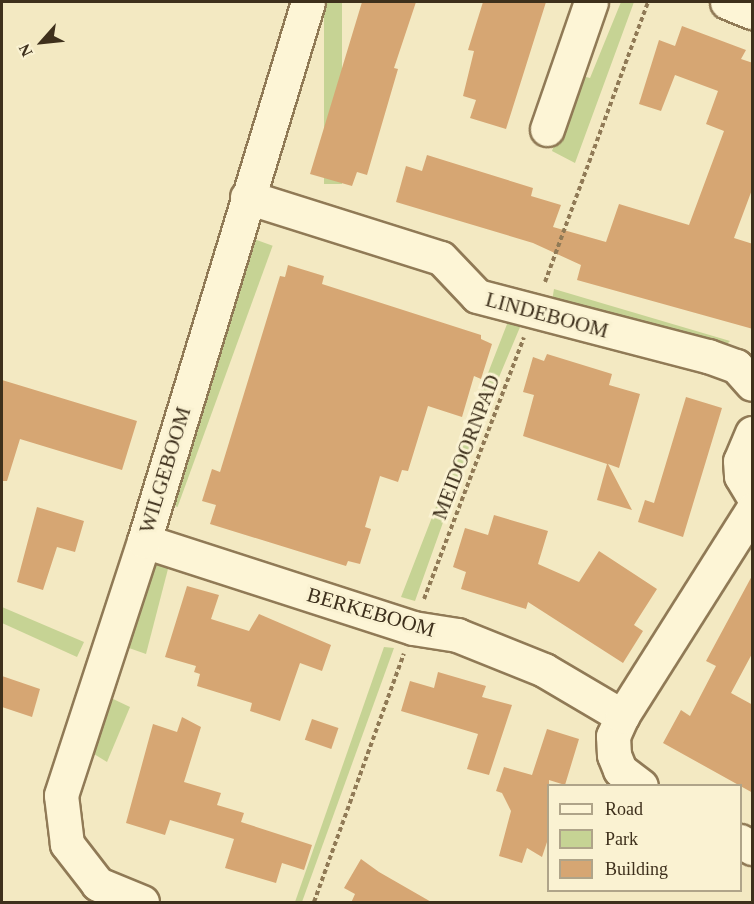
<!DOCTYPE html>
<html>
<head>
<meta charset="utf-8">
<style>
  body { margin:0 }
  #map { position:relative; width:754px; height:904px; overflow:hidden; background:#f3e9c2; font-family:Georgia,serif }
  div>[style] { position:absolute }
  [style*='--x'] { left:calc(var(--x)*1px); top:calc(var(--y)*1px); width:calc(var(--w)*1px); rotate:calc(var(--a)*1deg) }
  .green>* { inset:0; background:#c6d394; transform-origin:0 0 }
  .building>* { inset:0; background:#d6a673; transform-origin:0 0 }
  .path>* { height:4px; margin-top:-2px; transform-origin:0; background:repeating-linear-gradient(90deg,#907a56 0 4.5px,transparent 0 7.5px) }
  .roads { filter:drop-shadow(2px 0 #907a56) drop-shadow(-2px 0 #907a56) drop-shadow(0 2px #907a56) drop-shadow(0 -2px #907a56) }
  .minor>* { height:33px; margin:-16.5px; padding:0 16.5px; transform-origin:16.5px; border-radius:16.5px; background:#fdf5d6 }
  span { translate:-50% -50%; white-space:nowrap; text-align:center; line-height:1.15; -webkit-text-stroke:6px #faf2d2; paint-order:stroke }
  .street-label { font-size:21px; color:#3e301c }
  .frame { position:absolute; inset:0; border:3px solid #3e301c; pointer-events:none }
  .legend { position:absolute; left:547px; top:784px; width:195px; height:108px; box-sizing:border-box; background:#faf2d2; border:2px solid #afa489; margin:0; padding:8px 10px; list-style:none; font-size:18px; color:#3e301c }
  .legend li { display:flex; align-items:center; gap:12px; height:30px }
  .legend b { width:30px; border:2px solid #afa489 }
  .north { position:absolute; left:12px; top:12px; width:60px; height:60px; -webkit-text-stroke:4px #faf2d2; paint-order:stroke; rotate:243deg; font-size:16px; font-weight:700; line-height:24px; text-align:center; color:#3e301c }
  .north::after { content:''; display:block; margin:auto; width:21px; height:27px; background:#3e301c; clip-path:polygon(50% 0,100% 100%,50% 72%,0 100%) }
</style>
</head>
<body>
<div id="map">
  <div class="green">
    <i style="left:324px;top:2px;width:18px;height:182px"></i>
    <i style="clip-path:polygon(621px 2px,634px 2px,575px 163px,552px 151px,578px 75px,590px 78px)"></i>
    <i style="left:251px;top:238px;width:23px;height:278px;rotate:20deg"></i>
    <i style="clip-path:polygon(554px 289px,730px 341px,721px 350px,551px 307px)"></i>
    <i style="clip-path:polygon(509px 319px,523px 320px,471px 444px,415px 601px,401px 597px)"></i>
    <i style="clip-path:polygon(147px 559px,169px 565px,146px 654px,129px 648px)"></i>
    <i style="clip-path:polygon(2px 607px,84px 642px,77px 657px,2px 623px)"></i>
    <i style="clip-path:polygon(384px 647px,394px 648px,302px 902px,295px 902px)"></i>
    <i style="clip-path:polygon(111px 698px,130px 707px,107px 762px,94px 754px)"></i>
  </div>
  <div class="building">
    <i style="clip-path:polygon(362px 2px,416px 2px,394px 68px,398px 69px,367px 175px,357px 172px,352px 186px,310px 174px)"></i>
    <i style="clip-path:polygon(483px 2px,546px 2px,506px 129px,470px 118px,476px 100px,463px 96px,474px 51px,468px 50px)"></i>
    <i style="clip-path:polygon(682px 26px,746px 50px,741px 59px,753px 63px,753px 187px,734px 238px,753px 244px,753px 329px,577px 280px,581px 265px,533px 243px,396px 202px,406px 166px,422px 171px,427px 155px,533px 188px,531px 196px,561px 205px,553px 227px,606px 242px,619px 204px,689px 225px,724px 131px,706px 124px,718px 91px,675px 75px,661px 111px,639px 104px,659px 40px,675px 46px)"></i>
    <i style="clip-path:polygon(288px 265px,324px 276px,322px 284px,481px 335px,481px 339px,492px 344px,481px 379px,474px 376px,462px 417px,428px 406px,408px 471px,402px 470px,398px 482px,380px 476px,365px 527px,371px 529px,360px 564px,348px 561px,346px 566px,210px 524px,216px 505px,202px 501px,212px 469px,220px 472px,280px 276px,285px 277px)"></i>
    <i style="clip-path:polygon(547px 354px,612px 374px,609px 385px,640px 394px,619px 468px,608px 464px,632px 510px,597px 500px,607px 464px,523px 436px,534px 395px,523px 392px,533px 357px,544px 361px)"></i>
    <i style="clip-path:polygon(2px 380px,137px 421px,122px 470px,20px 439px,7px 481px,2px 481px)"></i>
    <i style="clip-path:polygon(686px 397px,722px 408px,683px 537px,638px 522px,645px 500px,654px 503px)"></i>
    <i style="clip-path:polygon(37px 507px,84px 521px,75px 552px,57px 547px,43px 590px,17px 582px)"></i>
    <i style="clip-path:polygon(494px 515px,548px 531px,538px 564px,579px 582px,599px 551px,657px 589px,634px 625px,643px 631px,623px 663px,528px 602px,526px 609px,461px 589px,466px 572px,453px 567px,465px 528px,488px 535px)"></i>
    <i style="clip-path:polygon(753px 574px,753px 652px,731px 693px,753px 705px,753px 793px,663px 743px,681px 710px,690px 716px,716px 666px,706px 661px)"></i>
    <i style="clip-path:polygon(187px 586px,219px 595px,211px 619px,249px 631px,259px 614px,331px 645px,322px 671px,300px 663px,280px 721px,250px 711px,252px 703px,197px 686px,200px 674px,194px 672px,196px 666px,165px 657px)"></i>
    <i style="clip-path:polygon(438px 672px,486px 686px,482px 697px,512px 705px,489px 775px,467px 769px,478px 734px,401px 711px,410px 681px,434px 688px)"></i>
    <i style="clip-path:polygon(2px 676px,40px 689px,32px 717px,2px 707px)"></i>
    <i style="clip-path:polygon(182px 717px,201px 727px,184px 782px,221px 793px,217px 805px,244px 813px,241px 822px,312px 845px,304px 870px,282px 863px,276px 883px,225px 868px,234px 839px,170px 820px,165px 835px,126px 823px,153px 724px,177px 732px)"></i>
    <i style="left:312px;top:719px;width:28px;height:22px;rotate:19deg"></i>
    <i style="clip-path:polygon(547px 729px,579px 739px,565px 785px,549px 780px,549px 836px,542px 857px,527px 848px,522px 863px,499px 856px,511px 811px,502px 793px,496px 791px,504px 767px,532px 775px)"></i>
    <i style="clip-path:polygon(361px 859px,379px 872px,433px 903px,351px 903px,355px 894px,344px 888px)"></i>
  </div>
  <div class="path">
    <i style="--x:545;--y:282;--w:298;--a:-69.8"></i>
    <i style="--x:424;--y:599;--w:280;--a:-69.1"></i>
    <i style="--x:314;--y:902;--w:264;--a:-70.1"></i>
  </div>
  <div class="roads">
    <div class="minor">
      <i style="--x:727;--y:2;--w:27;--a:22"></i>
      <i style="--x:547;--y:129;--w:134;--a:-70.9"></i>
      <i style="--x:247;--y:197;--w:203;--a:17.5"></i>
      <i style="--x:441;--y:258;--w:52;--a:46.5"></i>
      <i style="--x:477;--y:296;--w:239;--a:14.6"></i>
      <i style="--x:708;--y:356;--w:30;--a:20"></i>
      <i style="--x:736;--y:366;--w:24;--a:48"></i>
      <i style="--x:752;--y:433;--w:30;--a:113"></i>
      <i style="--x:740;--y:461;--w:15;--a:86"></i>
      <i style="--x:741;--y:476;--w:21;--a:59"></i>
      <i style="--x:144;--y:541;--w:283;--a:17.9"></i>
      <i style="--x:413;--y:628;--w:45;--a:9"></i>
      <i style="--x:457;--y:635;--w:94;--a:21.9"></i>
      <i style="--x:544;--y:670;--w:91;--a:30.5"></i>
      <i style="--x:622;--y:716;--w:22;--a:114"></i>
      <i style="--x:613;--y:736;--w:19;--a:87"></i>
      <i style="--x:614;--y:755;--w:16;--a:68"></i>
      <i style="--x:620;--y:770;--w:26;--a:37"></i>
      <i style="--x:622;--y:716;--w:244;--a:-57.7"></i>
      <i style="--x:740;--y:841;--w:14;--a:30"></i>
      <i style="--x:142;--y:902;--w:48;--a:-157.8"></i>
      <i style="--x:98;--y:884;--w:51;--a:-127.8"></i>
      <i style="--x:67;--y:844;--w:49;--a:-97"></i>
      <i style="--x:61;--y:795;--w:267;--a:-71.9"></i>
      <i style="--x:144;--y:541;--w:563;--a:-73.08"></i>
    </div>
  </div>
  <div class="street-label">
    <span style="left:547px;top:315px;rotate:15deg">LINDEBOOM</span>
    <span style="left:466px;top:447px;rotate:-69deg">MEIDOORNPAD</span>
    <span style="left:165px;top:470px;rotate:-73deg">WILGEBOOM</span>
    <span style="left:371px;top:612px;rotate:16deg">BERKEBOOM</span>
  </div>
  <div class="frame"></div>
  <ul class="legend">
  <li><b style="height:8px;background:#fdf5d6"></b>Road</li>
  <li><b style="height:16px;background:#c6d394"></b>Park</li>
  <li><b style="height:16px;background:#d6a673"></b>Building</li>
  </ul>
  <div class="north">N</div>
</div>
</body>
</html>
